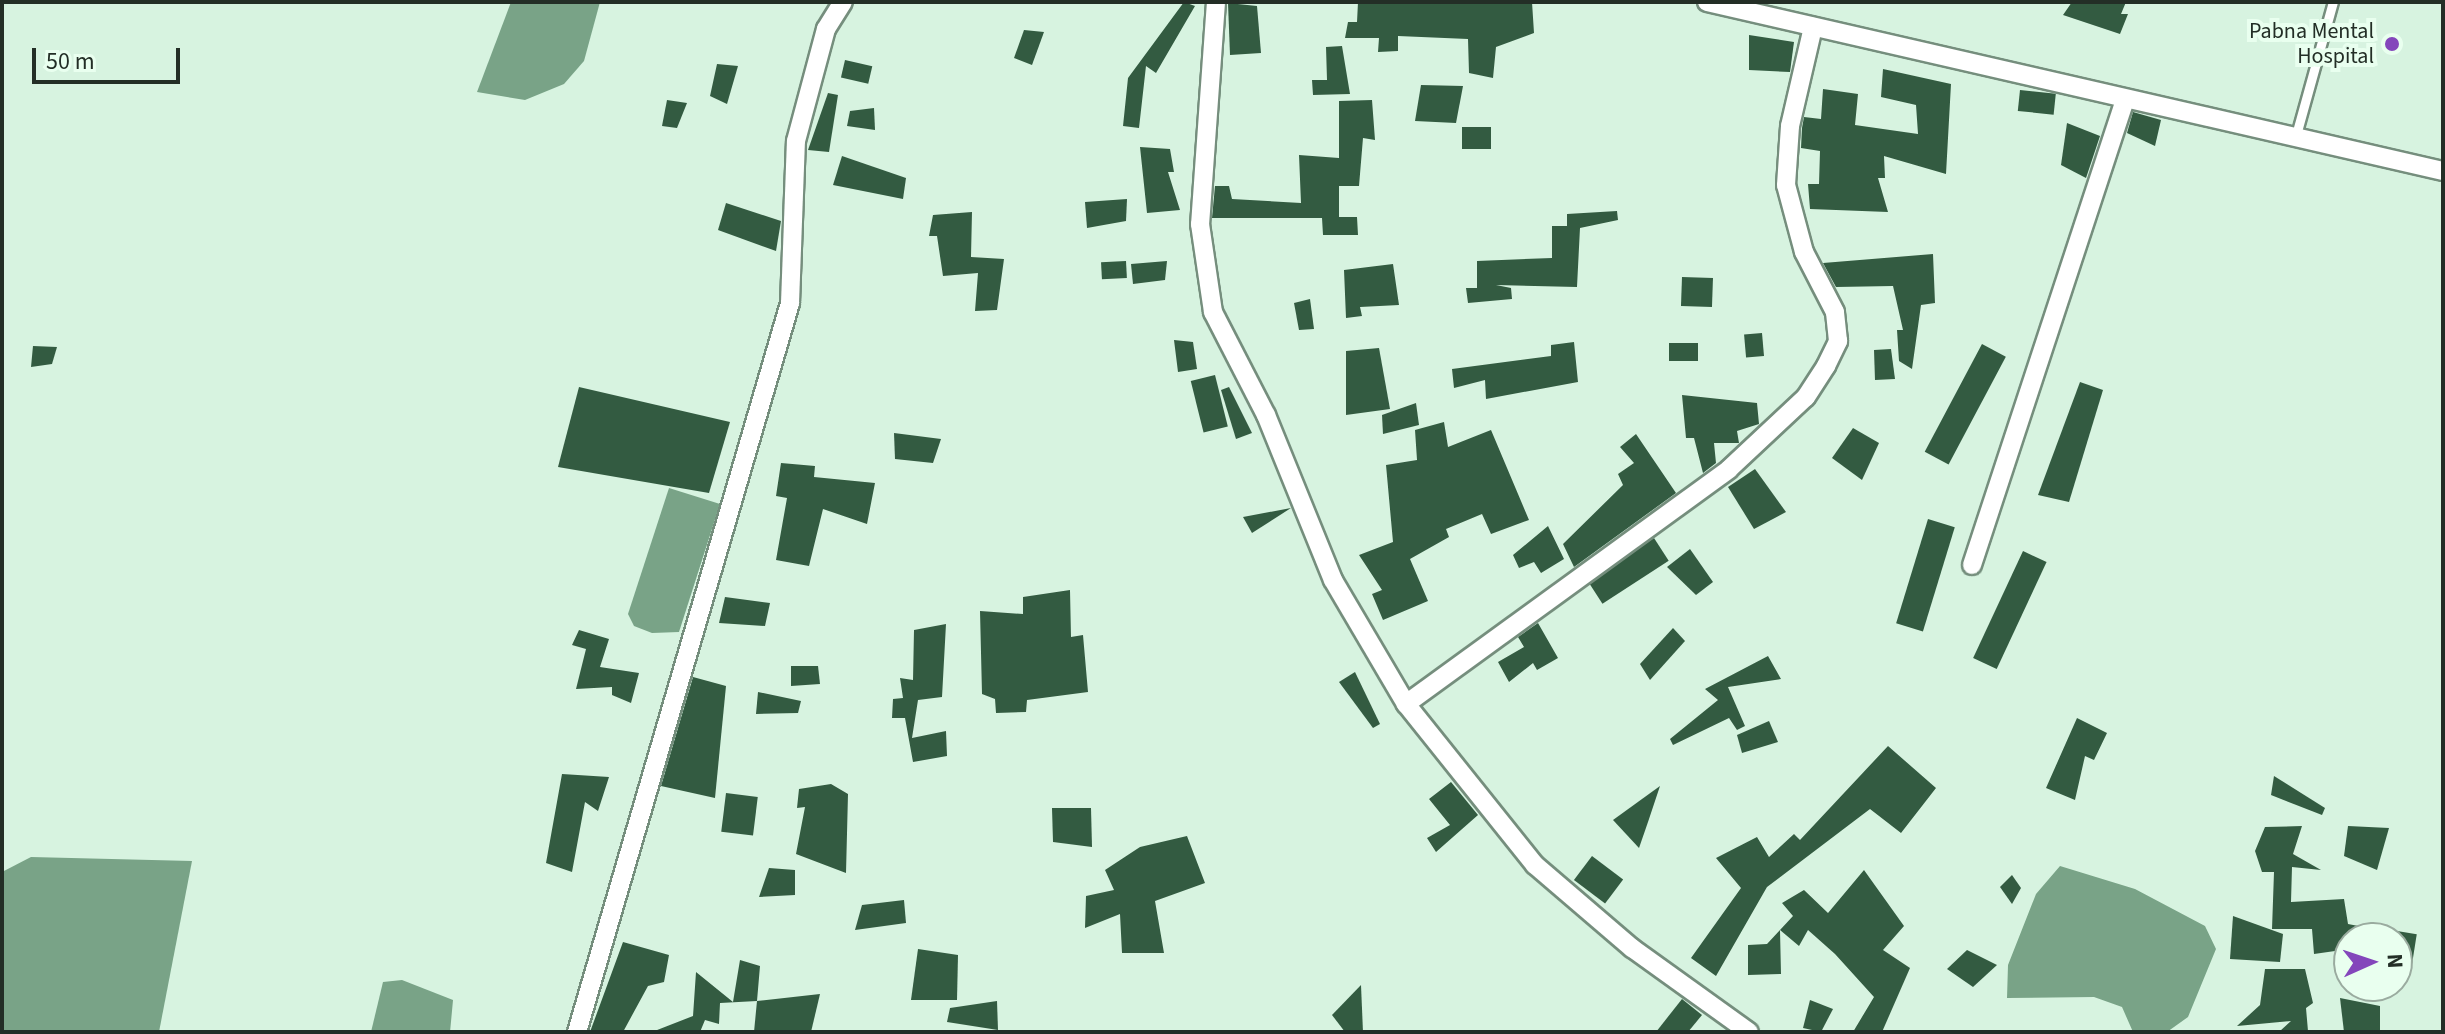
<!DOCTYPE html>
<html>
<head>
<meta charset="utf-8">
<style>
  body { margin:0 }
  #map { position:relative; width:2445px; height:1034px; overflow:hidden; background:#d7f3e0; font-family:"Source Sans 3",sans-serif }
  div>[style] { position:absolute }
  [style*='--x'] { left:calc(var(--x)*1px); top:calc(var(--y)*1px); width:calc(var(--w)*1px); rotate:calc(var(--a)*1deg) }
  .water>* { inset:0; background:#79a387 }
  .building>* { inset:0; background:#335b41; transform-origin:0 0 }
  .roads { filter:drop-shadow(2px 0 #758e7d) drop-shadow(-2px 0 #758e7d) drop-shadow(0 2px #758e7d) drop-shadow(0 -2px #758e7d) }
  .service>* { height:9px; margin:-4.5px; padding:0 4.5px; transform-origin:4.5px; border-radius:4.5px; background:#fff }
  .minor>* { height:18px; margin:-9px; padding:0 9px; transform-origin:9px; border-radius:9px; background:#fff }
  .dots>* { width:22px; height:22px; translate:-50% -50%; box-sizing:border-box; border:4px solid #e9ffef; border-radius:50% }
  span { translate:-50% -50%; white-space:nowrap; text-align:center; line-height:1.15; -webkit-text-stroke:8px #e9ffef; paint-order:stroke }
  .poi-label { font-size:22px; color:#232e26 }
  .right { translate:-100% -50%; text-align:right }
  .frame { position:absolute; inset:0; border:4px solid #232e26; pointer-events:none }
  .north { position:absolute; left:2333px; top:922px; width:80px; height:80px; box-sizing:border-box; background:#e9ffef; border:2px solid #9aab9f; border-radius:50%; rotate:87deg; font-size:22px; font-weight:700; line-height:32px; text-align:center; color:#232e26 }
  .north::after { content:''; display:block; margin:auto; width:28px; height:36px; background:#8446bb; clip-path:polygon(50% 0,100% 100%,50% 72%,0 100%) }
  .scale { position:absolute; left:32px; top:48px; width:148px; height:36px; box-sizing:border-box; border:4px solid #232e26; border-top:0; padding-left:10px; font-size:24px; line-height:28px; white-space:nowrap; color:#232e26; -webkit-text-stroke:6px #e9ffef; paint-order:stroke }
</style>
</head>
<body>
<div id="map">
  <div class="water">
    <i style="clip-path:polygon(511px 2px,600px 2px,584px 61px,564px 84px,525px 100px,477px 92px)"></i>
    <i style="clip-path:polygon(669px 488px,720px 504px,679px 632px,652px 633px,634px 626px,628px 614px)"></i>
    <i style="clip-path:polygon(31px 857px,192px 861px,159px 1032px,2px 1032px,2px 872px)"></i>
    <i style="clip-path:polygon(2060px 866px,2135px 889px,2205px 926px,2216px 949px,2188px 1017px,2167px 1032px,2133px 1032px,2122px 1007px,2094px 997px,2007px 998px,2008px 965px,2036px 894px)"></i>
    <i style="clip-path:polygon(402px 980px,453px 1000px,450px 1032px,371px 1032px,383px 982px)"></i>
  </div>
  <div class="building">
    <i style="clip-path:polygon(1184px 2px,1195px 6px,1156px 73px,1146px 66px,1139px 128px,1123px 126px,1128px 78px)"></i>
    <i style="clip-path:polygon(1358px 2px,1532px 2px,1534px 33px,1496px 47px,1493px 78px,1469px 73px,1468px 39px,1398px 36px,1398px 51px,1378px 52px,1379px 38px,1345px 38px,1348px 22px,1357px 22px)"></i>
    <i style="clip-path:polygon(2072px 2px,2126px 2px,2121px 14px,2128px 14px,2120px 34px,2063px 15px)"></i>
    <i style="clip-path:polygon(1228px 3px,1257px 6px,1261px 53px,1230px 55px)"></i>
    <i style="clip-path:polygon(1024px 30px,1044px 32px,1032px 65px,1014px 58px)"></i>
    <i style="clip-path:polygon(1749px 35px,1794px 42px,1790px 72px,1749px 70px)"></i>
    <i style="clip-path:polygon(1342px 46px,1350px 94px,1313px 95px,1312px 80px,1327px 80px,1326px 47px)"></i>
    <i style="left:845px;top:60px;width:28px;height:18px;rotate:13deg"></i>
    <i style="clip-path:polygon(717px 64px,738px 66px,727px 104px,710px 96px)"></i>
    <i style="clip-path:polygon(1883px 69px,1951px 84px,1946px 174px,1884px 156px,1885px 178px,1878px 178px,1888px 212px,1810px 209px,1808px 184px,1819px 184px,1820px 151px,1801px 148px,1802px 128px,1804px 117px,1821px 119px,1823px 89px,1858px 94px,1855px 125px,1918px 134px,1916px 105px,1881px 97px)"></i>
    <i style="clip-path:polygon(1421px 85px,1463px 86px,1456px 123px,1415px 121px)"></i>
    <i style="left:2020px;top:90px;width:36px;height:21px;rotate:6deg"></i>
    <i style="clip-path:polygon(828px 93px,838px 95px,829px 152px,808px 150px)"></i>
    <i style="clip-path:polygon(667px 100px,687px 103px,677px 128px,662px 126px)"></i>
    <i style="clip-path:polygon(1372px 100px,1375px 140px,1363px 138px,1359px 186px,1339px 186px,1339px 217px,1357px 217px,1358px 235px,1323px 235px,1322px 218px,1212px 218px,1215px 186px,1229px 186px,1232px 199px,1301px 203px,1299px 155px,1339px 158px,1339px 101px)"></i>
    <i style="clip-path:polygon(874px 108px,875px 130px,847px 126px,850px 111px)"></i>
    <i style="clip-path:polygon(2133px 112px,2161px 120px,2155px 146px,2127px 133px)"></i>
    <i style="clip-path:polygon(2067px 123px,2100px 136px,2086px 178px,2061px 165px)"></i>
    <i style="left:1491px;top:127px;width:22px;height:29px;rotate:90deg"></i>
    <i style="clip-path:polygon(1140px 147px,1170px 149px,1174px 172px,1168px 172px,1180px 210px,1147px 213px)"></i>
    <i style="clip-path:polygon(842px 156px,906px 178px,903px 199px,833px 185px)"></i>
    <i style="clip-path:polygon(1127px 199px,1126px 221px,1087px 228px,1085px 202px)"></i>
    <i style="clip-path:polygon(726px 203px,781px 221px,776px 251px,718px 230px)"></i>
    <i style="clip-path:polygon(1617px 211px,1618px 220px,1580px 228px,1577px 287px,1496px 285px,1511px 288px,1512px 299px,1468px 303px,1466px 288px,1477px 288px,1477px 261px,1552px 258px,1552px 226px,1567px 226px,1567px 214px)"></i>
    <i style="clip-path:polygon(972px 212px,971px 257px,1004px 259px,997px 310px,975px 311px,978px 273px,943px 276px,937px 236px,929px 236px,933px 215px)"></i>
    <i style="clip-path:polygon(1933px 254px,1935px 303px,1921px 305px,1912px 369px,1899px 361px,1897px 330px,1903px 330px,1893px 286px,1836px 287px,1823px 263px)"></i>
    <i style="left:1126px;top:261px;width:17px;height:25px;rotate:87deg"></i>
    <i style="clip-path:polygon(1167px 261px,1165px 280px,1133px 284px,1131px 264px)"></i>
    <i style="clip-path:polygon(1393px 264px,1399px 305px,1360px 307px,1362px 316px,1346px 318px,1344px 270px)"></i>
    <i style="left:1682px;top:277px;width:31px;height:29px;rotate:2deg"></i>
    <i style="clip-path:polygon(1310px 299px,1314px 329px,1299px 330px,1294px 303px)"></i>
    <i style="left:1762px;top:333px;width:23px;height:18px;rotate:85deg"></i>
    <i style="clip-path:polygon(1174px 340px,1193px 342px,1197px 369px,1178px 372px)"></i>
    <i style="clip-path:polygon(1574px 342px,1578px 382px,1486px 399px,1485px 380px,1454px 388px,1452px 369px,1551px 356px,1551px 345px)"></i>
    <i style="left:1698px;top:343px;width:18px;height:29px;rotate:90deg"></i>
    <i style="left:1982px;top:344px;width:27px;height:122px;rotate:28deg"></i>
    <i style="clip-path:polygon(33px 346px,57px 347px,52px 364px,31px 367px)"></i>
    <i style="clip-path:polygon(1379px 348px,1390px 409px,1346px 415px,1346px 351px)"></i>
    <i style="clip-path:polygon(1891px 349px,1895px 379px,1875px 380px,1874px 350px)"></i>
    <i style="left:1215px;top:375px;width:53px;height:25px;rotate:76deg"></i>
    <i style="clip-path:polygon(2080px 382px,2103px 390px,2069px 502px,2038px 495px)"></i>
    <i style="clip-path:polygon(579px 387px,730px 422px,709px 493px,558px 467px)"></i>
    <i style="clip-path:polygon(1229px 387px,1252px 433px,1236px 439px,1221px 390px)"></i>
    <i style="clip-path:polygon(1682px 395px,1757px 403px,1759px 424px,1737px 431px,1739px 443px,1714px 443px,1716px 463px,1703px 473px,1694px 438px,1686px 438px)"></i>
    <i style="clip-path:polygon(1416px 403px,1419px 425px,1383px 434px,1382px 415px)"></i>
    <i style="clip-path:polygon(1444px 422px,1448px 447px,1491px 430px,1529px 520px,1491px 534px,1482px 514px,1446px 529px,1449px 537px,1410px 559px,1428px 601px,1383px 620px,1372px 594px,1382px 590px,1359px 555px,1393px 542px,1386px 465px,1417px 460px,1415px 430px)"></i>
    <i style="clip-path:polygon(1853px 428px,1879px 443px,1862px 480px,1832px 458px)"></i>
    <i style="clip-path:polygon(894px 433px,941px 439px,933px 463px,895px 459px)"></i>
    <i style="clip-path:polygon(1636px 434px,1676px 493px,1574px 567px,1563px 544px,1623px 485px,1618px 474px,1634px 463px,1620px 447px)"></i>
    <i style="clip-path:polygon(781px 463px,815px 466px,814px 477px,875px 483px,867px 524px,823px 509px,809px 566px,776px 560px,787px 498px,776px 496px)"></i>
    <i style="clip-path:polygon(1755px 469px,1786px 512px,1754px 529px,1728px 487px)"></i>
    <i style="clip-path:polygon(1291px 508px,1252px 533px,1243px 517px)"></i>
    <i style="left:1928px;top:519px;width:28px;height:109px;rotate:17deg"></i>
    <i style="clip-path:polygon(1548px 526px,1564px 559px,1541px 573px,1534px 562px,1519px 568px,1513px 555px)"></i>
    <i style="left:1654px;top:538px;width:27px;height:79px;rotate:57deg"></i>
    <i style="clip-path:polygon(1690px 549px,1713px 582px,1696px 595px,1667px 567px)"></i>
    <i style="left:2023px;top:551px;width:26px;height:118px;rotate:25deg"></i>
    <i style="clip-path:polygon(1070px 590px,1071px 637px,1083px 635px,1088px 692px,1027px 700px,1026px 712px,996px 713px,995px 699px,982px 694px,980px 611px,1023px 614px,1023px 597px)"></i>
    <i style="clip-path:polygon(725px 597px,770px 603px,765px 626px,719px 623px)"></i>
    <i style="clip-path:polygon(1538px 623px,1558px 658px,1537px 670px,1533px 663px,1509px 682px,1498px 662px,1524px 647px,1518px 637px)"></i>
    <i style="clip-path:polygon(946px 624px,942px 697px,918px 700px,912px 738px,946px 731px,947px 756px,913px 762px,905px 718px,892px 718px,893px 699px,903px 698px,900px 678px,913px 680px,914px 630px)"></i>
    <i style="clip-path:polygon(1673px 628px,1685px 641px,1650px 680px,1640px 664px)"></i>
    <i style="clip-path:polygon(579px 630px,609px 639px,600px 667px,639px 673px,631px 703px,612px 695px,612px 687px,576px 689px,586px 649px,572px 645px)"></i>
    <i style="clip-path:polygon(1768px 656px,1781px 679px,1728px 687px,1745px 726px,1737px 730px,1729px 718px,1673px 745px,1670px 739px,1718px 700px,1705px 689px)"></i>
    <i style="clip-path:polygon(791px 666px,818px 666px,820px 684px,791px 686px)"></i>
    <i style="clip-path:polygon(1355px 672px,1380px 724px,1373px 728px,1339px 682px)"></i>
    <i style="clip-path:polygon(693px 677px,726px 686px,715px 798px,661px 786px)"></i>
    <i style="clip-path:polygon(758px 692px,801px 701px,798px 713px,756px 714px)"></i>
    <i style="clip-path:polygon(2077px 718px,2107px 733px,2094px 760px,2085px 756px,2075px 800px,2046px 788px)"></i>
    <i style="clip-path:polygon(1769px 721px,1778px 742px,1742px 753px,1737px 735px)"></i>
    <i style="clip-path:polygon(1888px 746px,1936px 788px,1901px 833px,1870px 809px,1767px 887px,1716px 976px,1691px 958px,1741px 888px,1716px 858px,1757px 837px,1769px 857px,1794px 834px,1800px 840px)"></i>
    <i style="clip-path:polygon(562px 774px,609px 777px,598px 811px,585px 802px,572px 872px,546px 863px)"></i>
    <i style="clip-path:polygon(2274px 776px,2325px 808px,2322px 815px,2271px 795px)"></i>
    <i style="clip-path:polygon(1451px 782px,1478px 815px,1436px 852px,1427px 838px,1450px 825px,1429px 799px)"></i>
    <i style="clip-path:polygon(831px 784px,848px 794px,846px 873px,796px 854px,805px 807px,797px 808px,799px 789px)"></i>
    <i style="clip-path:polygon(1660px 786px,1648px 822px,1639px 848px,1613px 820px)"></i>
    <i style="left:726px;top:793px;width:32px;height:39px;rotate:7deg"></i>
    <i style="clip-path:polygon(1052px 808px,1091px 808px,1092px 847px,1053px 842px)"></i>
    <i style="clip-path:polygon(2302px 826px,2293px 854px,2321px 870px,2292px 867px,2291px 902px,2344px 899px,2348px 924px,2379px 930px,2378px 938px,2349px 938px,2349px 949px,2314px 954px,2312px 929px,2272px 929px,2274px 872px,2262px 872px,2255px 851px,2265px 827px)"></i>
    <i style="clip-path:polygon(2348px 826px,2389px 828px,2377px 870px,2344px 856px)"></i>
    <i style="clip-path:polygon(1187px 836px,1205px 883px,1155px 901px,1164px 953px,1122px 953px,1120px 914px,1085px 928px,1086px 896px,1114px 890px,1105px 870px,1140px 847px)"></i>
    <i style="left:1592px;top:856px;width:39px;height:30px;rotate:37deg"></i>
    <i style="clip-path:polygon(769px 868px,795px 870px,795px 895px,759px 897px)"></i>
    <i style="clip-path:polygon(1864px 870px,1904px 926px,1883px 950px,1910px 968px,1882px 1032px,1853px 1032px,1874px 997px,1835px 954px,1808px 930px,1799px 946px,1780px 930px,1793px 916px,1782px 903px,1804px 890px,1828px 913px)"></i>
    <i style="clip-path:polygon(2012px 875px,2021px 888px,2012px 904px,2000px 887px)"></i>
    <i style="clip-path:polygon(904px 900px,906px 923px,855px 930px,862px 905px)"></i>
    <i style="clip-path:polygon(2233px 916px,2283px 934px,2280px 962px,2230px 959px)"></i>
    <i style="clip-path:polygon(1780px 930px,1781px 974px,1748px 975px,1748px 945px,1767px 944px)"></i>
    <i style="left:2397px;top:931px;width:20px;height:39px;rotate:9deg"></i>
    <i style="clip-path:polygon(623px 942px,669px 955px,664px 982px,648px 986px,623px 1032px,590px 1032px)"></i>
    <i style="clip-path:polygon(918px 949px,958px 955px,957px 1000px,911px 1000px)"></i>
    <i style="clip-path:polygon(1967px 950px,1997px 965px,1973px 987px,1947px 969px)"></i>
    <i style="clip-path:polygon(740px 960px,760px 966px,757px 1001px,720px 1003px,719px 1024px,705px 1020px,700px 1032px,652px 1032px,693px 1016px,696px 972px,733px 1002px)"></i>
    <i style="clip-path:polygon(2265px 969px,2305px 969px,2313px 1003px,2306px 1008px,2308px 1031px,2280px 1031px,2291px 1021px,2237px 1026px,2260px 1005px)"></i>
    <i style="clip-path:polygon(1361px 985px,1363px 1032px,1345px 1032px,1332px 1015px)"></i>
    <i style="clip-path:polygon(820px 994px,811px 1032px,754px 1032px,757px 1001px)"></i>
    <i style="clip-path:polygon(2340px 998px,2380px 1006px,2380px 1032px,2344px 1032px)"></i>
    <i style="clip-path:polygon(1682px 999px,1702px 1015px,1688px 1032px,1656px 1032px)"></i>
    <i style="clip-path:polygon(1810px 1000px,1833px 1009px,1821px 1032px,1803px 1028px)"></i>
    <i style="clip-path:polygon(997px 1001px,998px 1030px,947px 1022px,950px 1008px)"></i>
  </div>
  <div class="roads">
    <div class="service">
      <i style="--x:2296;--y:135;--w:138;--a:-74.5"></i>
    </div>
    <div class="minor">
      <i style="--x:1216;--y:2;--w:223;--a:94.1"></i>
      <i style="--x:1200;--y:224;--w:89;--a:81.6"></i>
      <i style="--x:1213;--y:312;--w:116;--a:62.8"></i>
      <i style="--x:1266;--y:415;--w:178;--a:67.9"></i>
      <i style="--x:1333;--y:580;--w:144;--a:59.5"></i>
      <i style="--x:1406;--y:704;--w:206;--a:51.3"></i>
      <i style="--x:1535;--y:865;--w:128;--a:40.6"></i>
      <i style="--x:1632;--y:948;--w:144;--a:35.7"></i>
      <i style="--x:1707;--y:2;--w:755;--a:12.93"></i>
      <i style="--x:1972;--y:565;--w:490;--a:-71.8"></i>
      <i style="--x:1406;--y:704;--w:399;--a:-36"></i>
      <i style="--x:1729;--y:469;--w:105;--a:-43.1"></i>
      <i style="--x:1806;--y:397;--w:37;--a:-57"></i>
      <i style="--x:1826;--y:366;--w:28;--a:-64"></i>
      <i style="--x:1838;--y:341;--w:29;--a:-96"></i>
      <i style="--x:1835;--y:312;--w:68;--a:-117.3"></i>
      <i style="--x:1804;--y:252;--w:69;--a:-105"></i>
      <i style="--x:1786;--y:185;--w:59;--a:-86.1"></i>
      <i style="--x:1790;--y:126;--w:102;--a:-76.9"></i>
      <i style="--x:577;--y:1032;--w:759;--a:-73.71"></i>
      <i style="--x:790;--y:303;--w:162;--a:-87.9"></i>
      <i style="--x:796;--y:141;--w:116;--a:-75"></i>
      <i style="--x:826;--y:29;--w:32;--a:-58"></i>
    </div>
  </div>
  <div class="dots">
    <i style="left:2392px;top:44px;background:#8446bb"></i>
  </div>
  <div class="poi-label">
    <span class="right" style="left:2374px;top:44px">Pabna Mental<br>Hospital</span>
  </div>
  <div class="frame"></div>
  <div class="north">N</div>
  <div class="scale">50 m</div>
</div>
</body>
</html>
